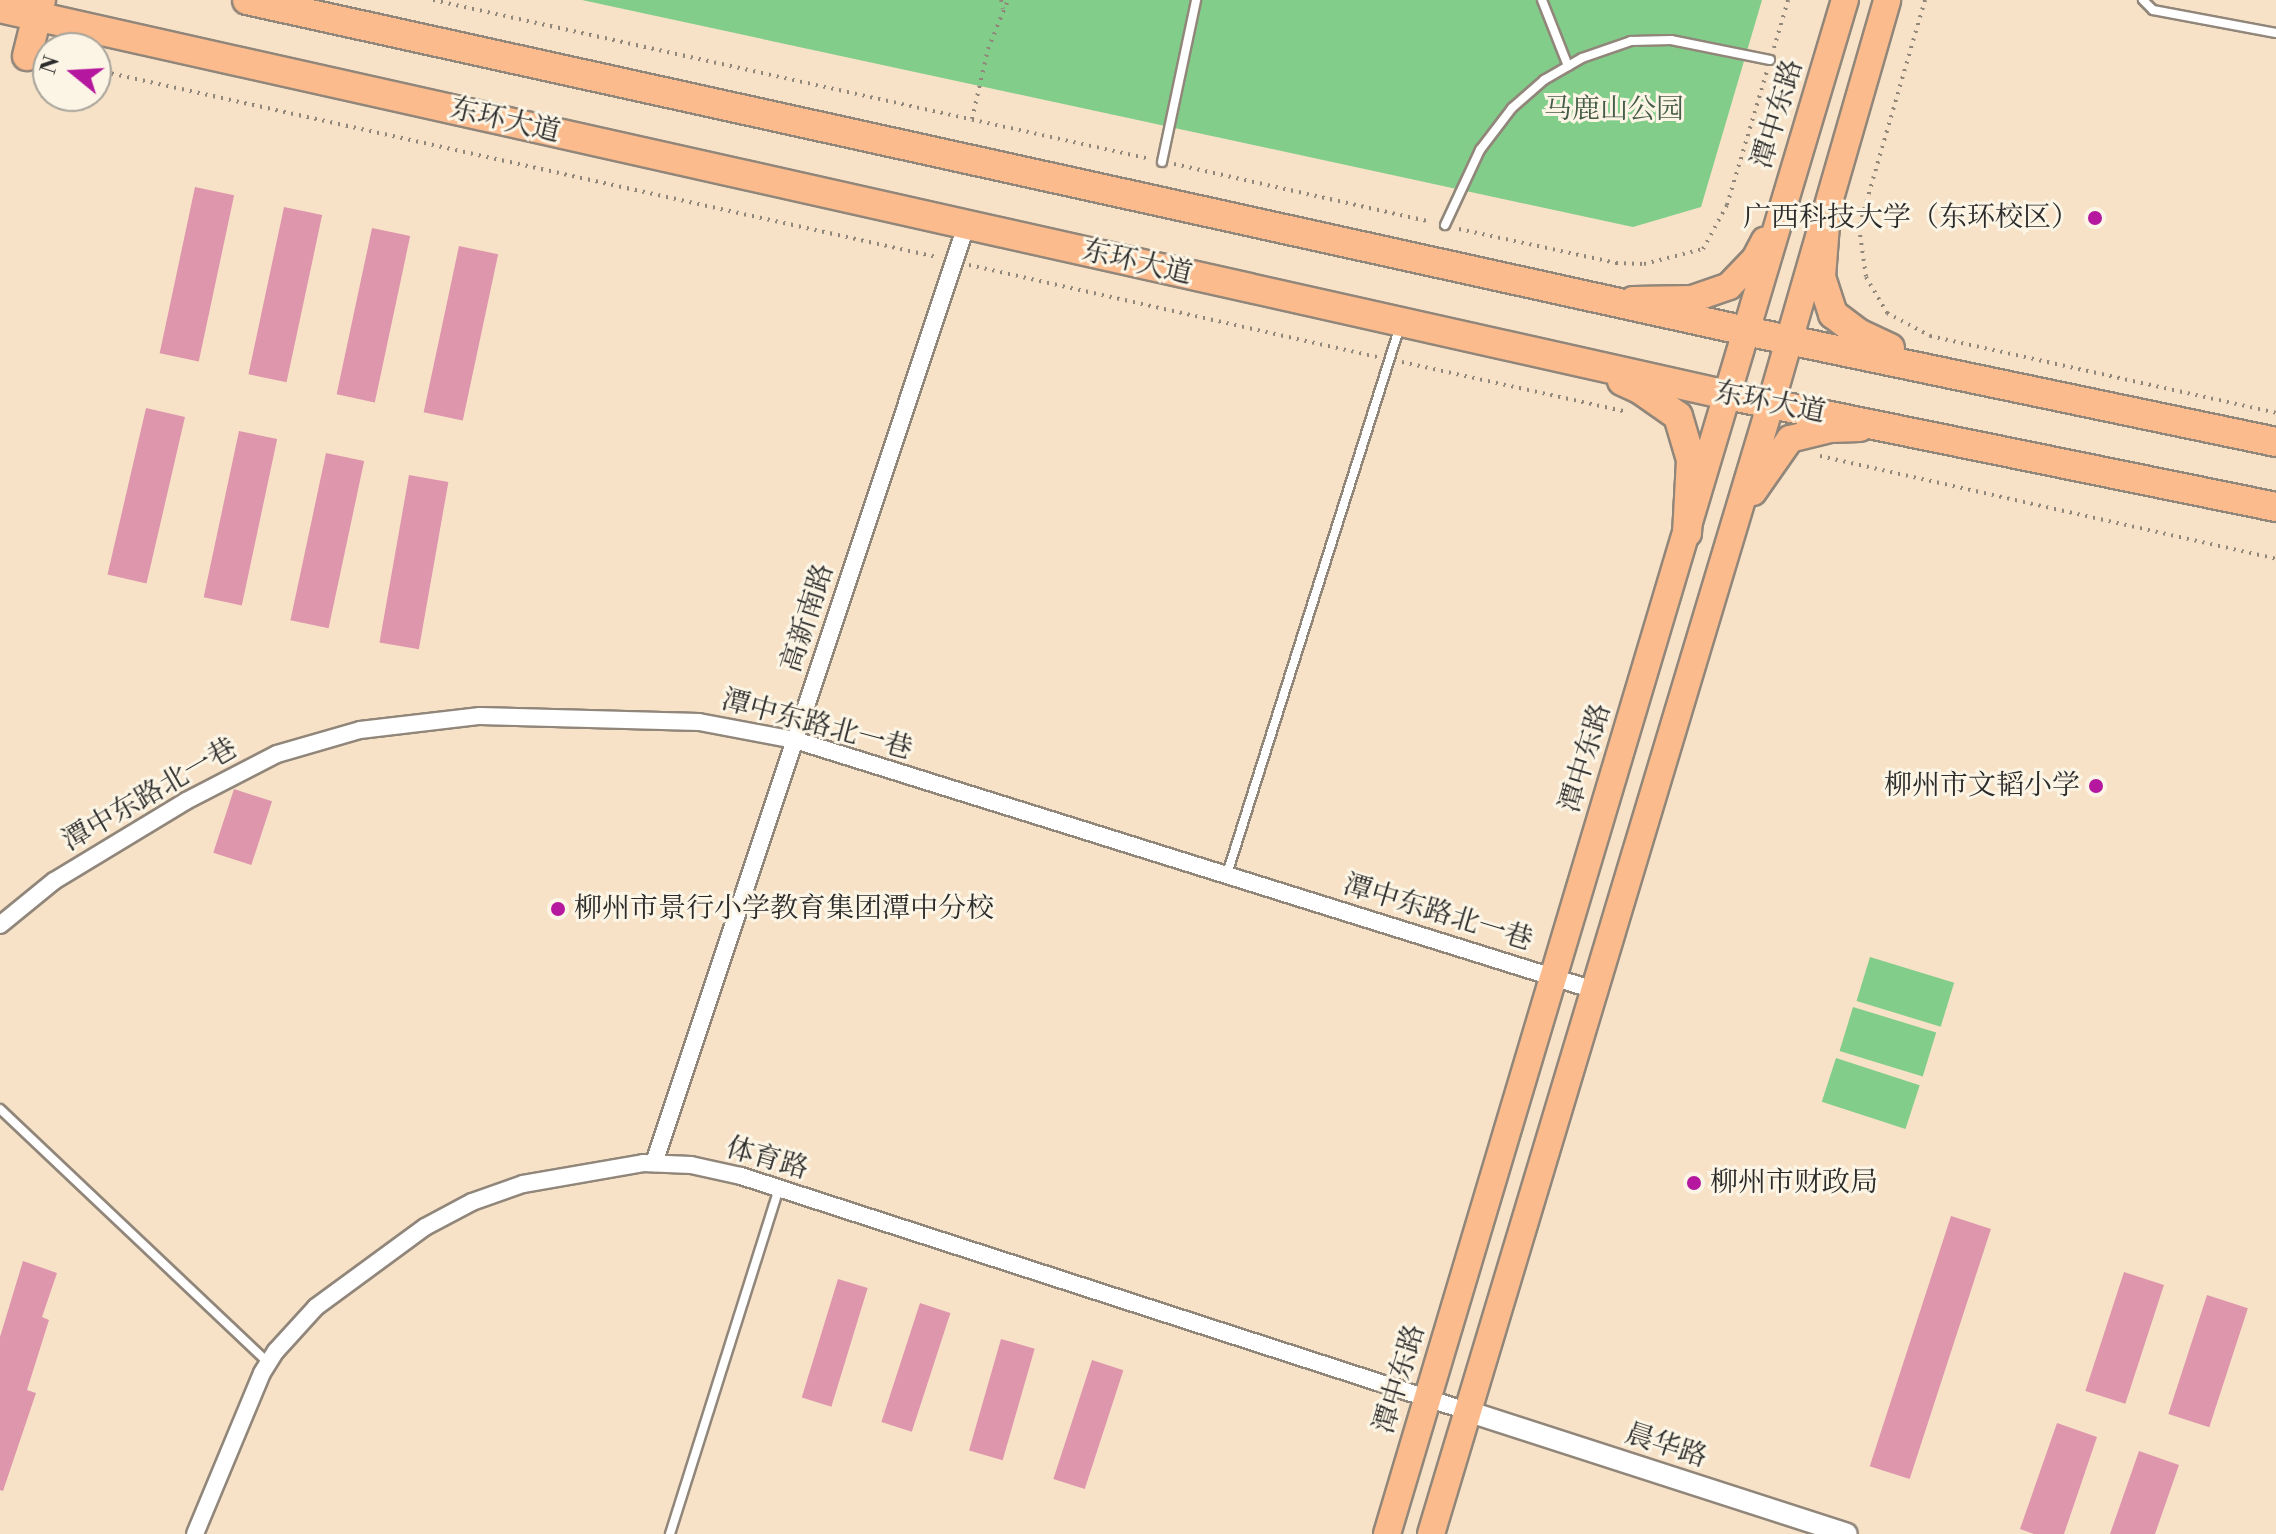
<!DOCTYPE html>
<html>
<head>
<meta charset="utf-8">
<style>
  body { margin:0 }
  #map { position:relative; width:2276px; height:1534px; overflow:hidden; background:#f7e2c8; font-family:"Libre Bodoni","Noto Serif SC",serif }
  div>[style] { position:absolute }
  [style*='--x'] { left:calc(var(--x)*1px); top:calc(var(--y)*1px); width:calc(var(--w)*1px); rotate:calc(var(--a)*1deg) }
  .green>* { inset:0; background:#82cd8a; transform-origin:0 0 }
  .building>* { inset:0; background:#de96ad; transform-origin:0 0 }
  .path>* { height:4px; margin-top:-2px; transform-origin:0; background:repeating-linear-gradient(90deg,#91867a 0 2px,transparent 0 8px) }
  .roads { filter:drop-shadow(2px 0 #91867a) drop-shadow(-2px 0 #91867a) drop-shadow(0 2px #91867a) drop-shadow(0 -2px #91867a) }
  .service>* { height:8px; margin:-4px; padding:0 4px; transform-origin:4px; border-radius:4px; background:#fff }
  .minor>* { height:16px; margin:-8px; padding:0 8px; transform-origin:8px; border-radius:8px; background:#fff }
  .tertiary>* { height:20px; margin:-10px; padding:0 10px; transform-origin:10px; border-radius:10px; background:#fff }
  .primary>* { height:26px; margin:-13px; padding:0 13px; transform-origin:13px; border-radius:13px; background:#fbbb8d }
  .trunk>* { height:28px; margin:-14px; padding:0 14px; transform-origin:14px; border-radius:14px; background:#fbbb8d }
  .dots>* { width:22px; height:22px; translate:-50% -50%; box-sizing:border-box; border:4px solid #fcf5e5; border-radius:50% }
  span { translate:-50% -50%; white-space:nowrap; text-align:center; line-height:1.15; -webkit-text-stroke:6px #fcf5e5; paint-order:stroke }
  .park-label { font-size:28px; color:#455c48 }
  .street-label { font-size:28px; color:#2b2b2b }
  .poi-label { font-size:28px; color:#2b2b2b }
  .right { translate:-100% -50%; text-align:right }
  .left { translate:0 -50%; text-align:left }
  .north { position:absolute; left:32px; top:32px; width:80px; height:80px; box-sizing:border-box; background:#fcf5e5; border:2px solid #a8a49b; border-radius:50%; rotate:288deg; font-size:22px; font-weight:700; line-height:32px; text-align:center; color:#2b2b2b }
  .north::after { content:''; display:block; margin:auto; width:28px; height:36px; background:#b5179e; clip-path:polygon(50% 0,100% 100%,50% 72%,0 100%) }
</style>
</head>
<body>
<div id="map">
  <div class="green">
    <i style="clip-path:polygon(582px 0,1762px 0,1701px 207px,1633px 227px)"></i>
    <i style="left:1870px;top:957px;width:88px;height:46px;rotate:17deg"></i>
    <i style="left:1853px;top:1007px;width:87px;height:46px;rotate:17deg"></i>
    <i style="left:1836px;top:1058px;width:88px;height:46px;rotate:18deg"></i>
  </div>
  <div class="building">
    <i style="left:195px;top:187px;width:40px;height:170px;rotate:12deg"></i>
    <i style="left:284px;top:207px;width:39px;height:171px;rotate:12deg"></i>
    <i style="left:372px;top:228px;width:39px;height:170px;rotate:12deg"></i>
    <i style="left:459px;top:246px;width:40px;height:170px;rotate:12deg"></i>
    <i style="left:146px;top:408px;width:40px;height:171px;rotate:13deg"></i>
    <i style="left:239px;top:431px;width:39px;height:170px;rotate:12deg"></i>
    <i style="left:326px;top:453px;width:39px;height:171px;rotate:12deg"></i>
    <i style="left:409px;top:475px;width:40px;height:170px;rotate:10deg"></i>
    <i style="left:234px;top:789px;width:40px;height:67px;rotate:18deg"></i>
    <i style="left:1951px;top:1216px;width:42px;height:263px;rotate:18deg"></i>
    <i style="clip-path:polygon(23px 1261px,57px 1273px,42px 1317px,49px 1320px,27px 1390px,36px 1393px,3px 1491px,0 1490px,0 1337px)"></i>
    <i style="left:2124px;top:1272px;width:42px;height:125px;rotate:18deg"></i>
    <i style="left:838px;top:1279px;width:31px;height:124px;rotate:17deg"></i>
    <i style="left:2207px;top:1295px;width:43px;height:125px;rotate:18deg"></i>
    <i style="left:920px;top:1303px;width:32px;height:125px;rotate:18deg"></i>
    <i style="left:1001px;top:1339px;width:35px;height:116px;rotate:16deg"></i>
    <i style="left:1092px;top:1360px;width:33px;height:125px;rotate:18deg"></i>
    <i style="clip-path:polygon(2057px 1423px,2097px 1437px,2064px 1534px,2034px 1534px,2020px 1529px)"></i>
    <i style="clip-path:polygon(2139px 1451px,2179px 1465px,2155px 1534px,2110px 1534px)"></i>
  </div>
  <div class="path">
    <i style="--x:433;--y:0;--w:734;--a:12.5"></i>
    <i style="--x:1001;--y:0;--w:9;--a:77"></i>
    <i style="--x:1925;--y:0;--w:236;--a:106.2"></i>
    <i style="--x:1859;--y:227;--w:50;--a:82"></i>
    <i style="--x:1866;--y:277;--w:42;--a:59.7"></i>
    <i style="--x:1887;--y:313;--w:49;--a:28.1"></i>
    <i style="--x:1930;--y:336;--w:354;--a:12.5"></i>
    <i style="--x:1774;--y:48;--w:50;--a:-73.7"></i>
    <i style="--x:96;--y:70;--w:862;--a:12.54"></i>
    <i style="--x:972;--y:119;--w:72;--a:-77.1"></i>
    <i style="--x:988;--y:49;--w:53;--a:-67.8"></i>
    <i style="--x:1174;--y:164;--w:263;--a:12.7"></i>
    <i style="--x:1459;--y:229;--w:161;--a:12.2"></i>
    <i style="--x:1616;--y:263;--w:28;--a:2"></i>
    <i style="--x:1644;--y:264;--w:61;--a:-14.3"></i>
    <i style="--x:1703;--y:249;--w:50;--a:-61.4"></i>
    <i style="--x:1727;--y:205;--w:140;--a:-73.4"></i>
    <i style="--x:969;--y:265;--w:419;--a:12.7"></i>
    <i style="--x:1402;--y:362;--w:231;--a:12.5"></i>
    <i style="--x:1820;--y:456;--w:467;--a:12.7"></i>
  </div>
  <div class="roads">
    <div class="service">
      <i style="--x:1542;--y:0;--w:71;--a:68.5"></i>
      <i style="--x:2143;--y:0;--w:14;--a:45"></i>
      <i style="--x:2153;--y:10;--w:125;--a:10.6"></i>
      <i style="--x:1162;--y:162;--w:166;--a:-78.1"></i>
      <i style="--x:1445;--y:225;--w:83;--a:-65"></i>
      <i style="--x:1480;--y:150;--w:53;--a:-52.7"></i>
      <i style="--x:1512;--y:108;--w:43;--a:-41.2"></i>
      <i style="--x:1544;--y:80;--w:44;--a:-30.1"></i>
      <i style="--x:1582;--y:58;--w:52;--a:-19.1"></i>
      <i style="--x:1631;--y:41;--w:40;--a:-1.4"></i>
      <i style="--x:1671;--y:40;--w:101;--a:11.4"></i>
      <i style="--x:1227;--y:874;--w:575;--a:-72.48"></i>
      <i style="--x:0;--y:1109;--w:369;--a:43.4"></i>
      <i style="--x:670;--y:1534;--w:363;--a:-72.5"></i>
    </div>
    <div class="minor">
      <i style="--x:0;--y:925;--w:70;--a:-39.2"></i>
      <i style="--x:54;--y:881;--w:154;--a:-31.2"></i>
      <i style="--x:186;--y:801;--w:102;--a:-27.3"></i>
      <i style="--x:277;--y:754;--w:86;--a:-16.1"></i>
      <i style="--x:360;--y:730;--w:121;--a:-6.7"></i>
      <i style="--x:480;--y:716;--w:219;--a:1.6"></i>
      <i style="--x:699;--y:722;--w:98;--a:10.6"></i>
      <i style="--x:795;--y:740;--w:837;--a:17.37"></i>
      <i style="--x:654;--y:1163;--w:988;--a:-71.58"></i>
      <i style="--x:195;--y:1534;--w:174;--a:-67.4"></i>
      <i style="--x:262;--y:1373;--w:26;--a:-58"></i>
      <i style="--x:276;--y:1351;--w:59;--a:-47.7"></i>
      <i style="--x:316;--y:1307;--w:135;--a:-36.3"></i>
      <i style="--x:425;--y:1227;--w:53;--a:-28"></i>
      <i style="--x:472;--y:1202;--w:54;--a:-19.4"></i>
      <i style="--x:523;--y:1184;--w:122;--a:-9.9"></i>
      <i style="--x:643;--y:1163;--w:48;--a:2.4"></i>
      <i style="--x:691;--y:1165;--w:51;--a:12.4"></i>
      <i style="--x:741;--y:1176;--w:763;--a:17.94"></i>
    </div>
    <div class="tertiary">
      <i style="--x:1467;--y:1411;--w:399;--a:17.9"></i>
    </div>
    <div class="primary">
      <i style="--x:1633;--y:300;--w:59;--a:-1"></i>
      <i style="--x:1692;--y:299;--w:39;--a:-19"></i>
      <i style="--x:1729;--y:286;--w:37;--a:-46"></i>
      <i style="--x:1755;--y:259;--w:21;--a:-62"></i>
      <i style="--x:1753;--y:492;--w:65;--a:-55.1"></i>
      <i style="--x:1790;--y:439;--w:41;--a:-14"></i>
      <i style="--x:1830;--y:429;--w:30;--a:-2"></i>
      <i style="--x:1387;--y:1534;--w:1601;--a:-73.38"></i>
      <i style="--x:1431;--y:1534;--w:1181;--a:-73.27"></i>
      <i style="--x:1771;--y:403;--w:419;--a:-73.9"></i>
    </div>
    <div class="trunk">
      <i style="--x:247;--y:0;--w:1535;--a:12.45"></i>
      <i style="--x:1746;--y:331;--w:541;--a:11.83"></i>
      <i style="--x:0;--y:8;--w:1770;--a:12.63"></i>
      <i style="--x:1727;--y:395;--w:560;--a:11.53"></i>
      <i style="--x:27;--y:56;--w:58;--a:-76"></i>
      <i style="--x:1826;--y:212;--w:65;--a:94.4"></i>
      <i style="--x:1821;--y:277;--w:39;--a:72"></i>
      <i style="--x:1833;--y:314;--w:34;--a:37"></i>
      <i style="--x:1860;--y:334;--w:33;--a:25"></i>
      <i style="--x:1622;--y:381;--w:21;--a:25"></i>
      <i style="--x:1641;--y:390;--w:45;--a:35.1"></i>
      <i style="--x:1678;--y:416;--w:46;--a:73.5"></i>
      <i style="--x:1691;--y:460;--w:73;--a:93.1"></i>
    </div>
  </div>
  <div class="dots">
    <i style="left:2095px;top:218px;background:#b5179e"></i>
    <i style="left:2096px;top:786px;background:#b5179e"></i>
    <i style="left:558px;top:909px;background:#b5179e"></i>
    <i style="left:1694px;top:1183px;background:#b5179e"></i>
  </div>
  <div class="park-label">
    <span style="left:1614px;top:110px">马鹿山公园</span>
  </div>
  <div class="street-label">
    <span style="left:1778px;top:114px;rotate:-73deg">潭中东路</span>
    <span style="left:505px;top:121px;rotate:13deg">东环大道</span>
    <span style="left:1137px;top:263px;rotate:13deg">东环大道</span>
    <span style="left:1770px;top:403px;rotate:11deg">东环大道</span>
    <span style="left:808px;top:618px;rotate:-72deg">高新南路</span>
    <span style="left:817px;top:725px;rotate:15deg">潭中东路北一巷</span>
    <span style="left:1586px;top:758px;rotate:-73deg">潭中东路</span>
    <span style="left:150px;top:795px;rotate:-30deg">潭中东路北一巷</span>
    <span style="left:1438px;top:913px;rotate:17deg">潭中东路北一巷</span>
    <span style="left:767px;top:1159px;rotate:16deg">体育路</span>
    <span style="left:1400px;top:1379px;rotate:-73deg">潭中东路</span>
    <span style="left:1666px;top:1446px;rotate:18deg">晨华路</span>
  </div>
  <div class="poi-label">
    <span class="right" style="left:2079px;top:218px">广西科技大学（东环校区）</span>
    <span class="right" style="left:2080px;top:786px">柳州市文韬小学</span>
    <span class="left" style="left:574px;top:909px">柳州市景行小学教育集团潭中分校</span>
    <span class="left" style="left:1710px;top:1183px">柳州市财政局</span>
  </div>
  <div class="north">N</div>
</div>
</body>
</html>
